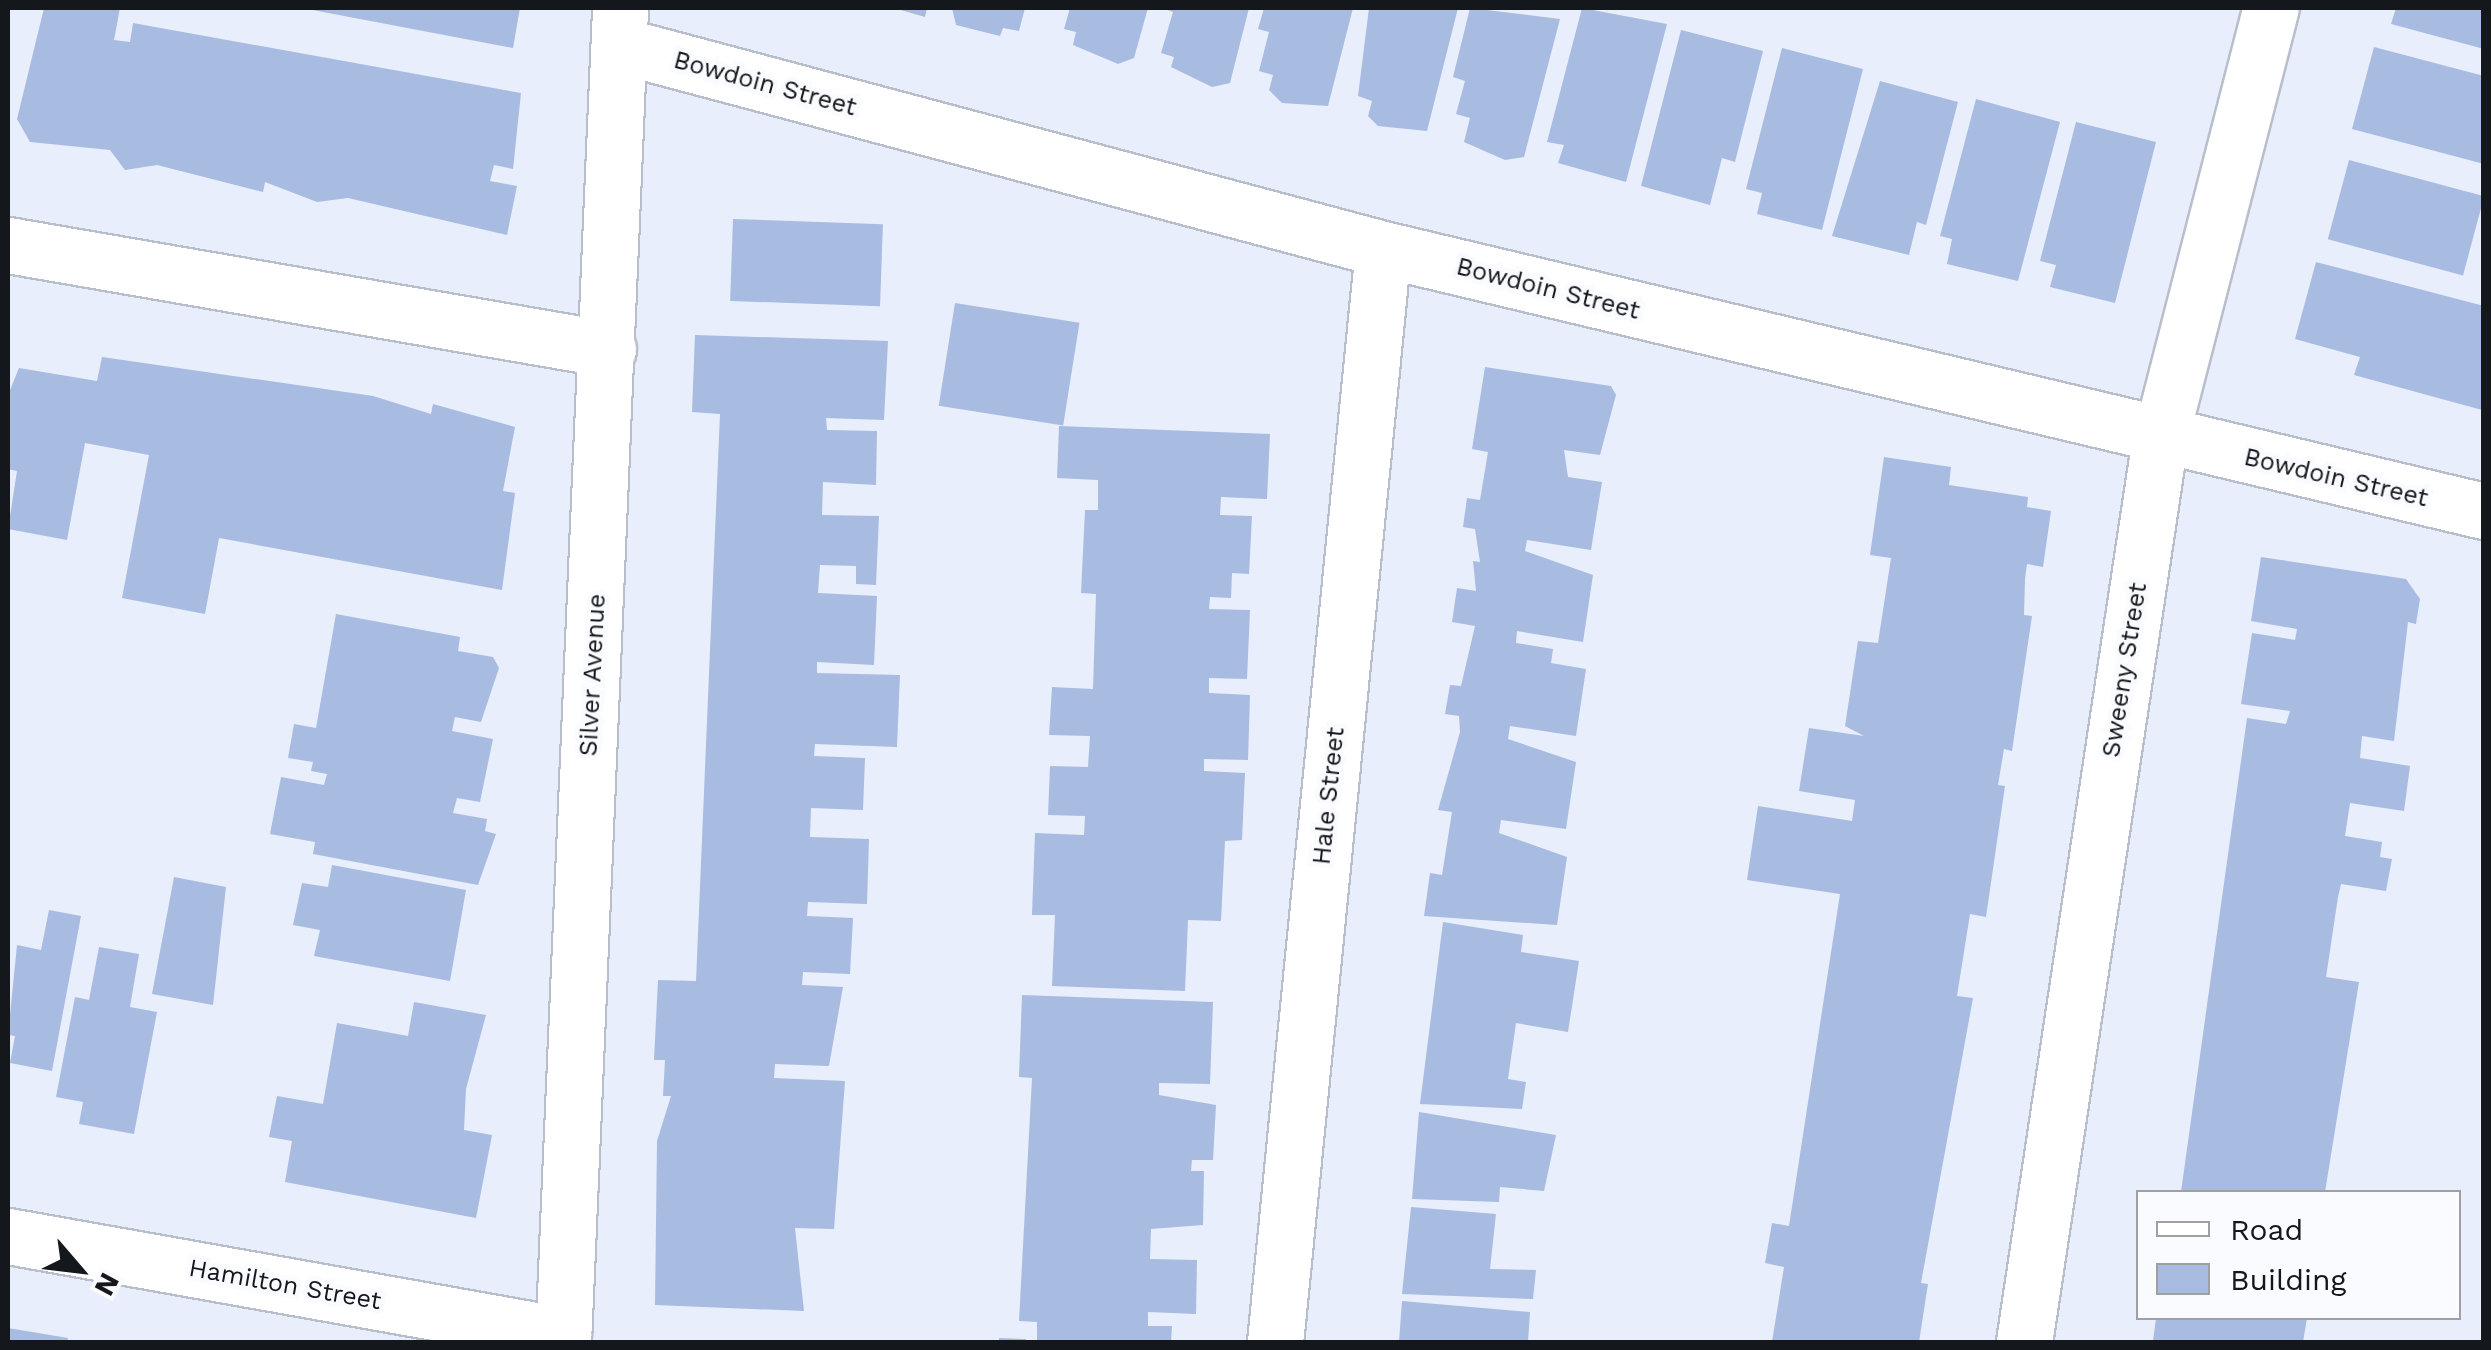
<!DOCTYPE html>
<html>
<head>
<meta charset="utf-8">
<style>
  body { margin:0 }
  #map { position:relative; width:2491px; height:1350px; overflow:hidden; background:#e8eefb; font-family:"Work Sans",sans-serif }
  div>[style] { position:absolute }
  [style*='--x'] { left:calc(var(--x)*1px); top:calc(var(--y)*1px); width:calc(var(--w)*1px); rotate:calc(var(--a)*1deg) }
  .building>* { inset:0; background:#a8bbe1; transform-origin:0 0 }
  .roads { filter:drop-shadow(2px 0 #b8beca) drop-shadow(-2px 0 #b8beca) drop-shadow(0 2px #b8beca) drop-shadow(0 -2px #b8beca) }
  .minor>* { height:55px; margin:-27.5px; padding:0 27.5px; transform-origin:27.5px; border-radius:27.5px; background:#fff }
  .secondary>* { height:55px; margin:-27.5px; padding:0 27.5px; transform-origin:27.5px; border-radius:27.5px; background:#fff }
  span { translate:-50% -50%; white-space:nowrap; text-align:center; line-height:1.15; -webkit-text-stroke:10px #fafbfe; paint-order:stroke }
  .street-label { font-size:25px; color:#14171b }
  .frame { position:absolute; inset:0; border:10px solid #14171b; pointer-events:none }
  .legend { position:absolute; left:2136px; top:1190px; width:325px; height:130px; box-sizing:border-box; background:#fafbfe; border:2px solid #9ea0a3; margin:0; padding:12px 18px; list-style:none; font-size:30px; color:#14171b }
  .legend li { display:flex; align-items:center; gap:20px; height:50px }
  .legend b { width:50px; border:2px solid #9ea0a3 }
  .north { position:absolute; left:30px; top:1220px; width:100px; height:100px; -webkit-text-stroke:8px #fafbfe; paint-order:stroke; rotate:118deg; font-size:28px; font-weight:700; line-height:40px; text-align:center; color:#14171b }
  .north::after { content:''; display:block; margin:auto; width:35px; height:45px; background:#14171b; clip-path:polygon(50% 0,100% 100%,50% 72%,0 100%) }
</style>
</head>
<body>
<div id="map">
  <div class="building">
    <i style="clip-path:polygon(44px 8px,120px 8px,114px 40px,130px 42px,133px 23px,521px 93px,513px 169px,494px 165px,490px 181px,517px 186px,507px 235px,348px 198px,317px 202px,265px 182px,263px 192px,157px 165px,125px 170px,110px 150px,30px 142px,17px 119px)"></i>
    <i style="clip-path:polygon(302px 8px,520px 8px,513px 48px)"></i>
    <i style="clip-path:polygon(894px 8px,927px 8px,925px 17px)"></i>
    <i style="clip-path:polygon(952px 8px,1025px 8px,1019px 31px,1003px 28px,1000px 36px,956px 25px)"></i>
    <i style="clip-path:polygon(1070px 8px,1148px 8px,1134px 58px,1118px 64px,1073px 45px,1076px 32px,1064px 29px)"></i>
    <i style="clip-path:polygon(1162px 8px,1249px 8px,1230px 83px,1212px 87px,1171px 67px,1174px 57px,1161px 53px,1173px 12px)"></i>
    <i style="clip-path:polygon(1264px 8px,1353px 8px,1328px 106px,1282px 103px,1269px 90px,1273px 75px,1259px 71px,1269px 32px,1258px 29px)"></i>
    <i style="clip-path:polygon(1369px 8px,1458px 8px,1427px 131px,1378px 126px,1368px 116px,1372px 101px,1358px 96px)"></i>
    <i style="clip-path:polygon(1470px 8px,1560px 19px,1524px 157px,1505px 160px,1464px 142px,1470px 118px,1456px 114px,1465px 81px,1453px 77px)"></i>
    <i style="clip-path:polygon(1582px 8px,1667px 24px,1626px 182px,1558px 163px,1564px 145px,1547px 142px)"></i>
    <i style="clip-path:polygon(2396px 8px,2484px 8px,2484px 49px,2391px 24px)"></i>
    <i style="clip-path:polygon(1681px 30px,1763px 51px,1735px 162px,1722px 158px,1710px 205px,1641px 186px)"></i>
    <i style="clip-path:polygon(2374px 47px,2484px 76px,2484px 164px,2352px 129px)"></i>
    <i style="clip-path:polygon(1782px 48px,1863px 69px,1822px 230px,1757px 214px,1762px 193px,1746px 189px)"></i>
    <i style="clip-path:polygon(1880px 81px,1958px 102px,1926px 225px,1917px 222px,1909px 255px,1832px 236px)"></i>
    <i style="clip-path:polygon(1976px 99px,2060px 122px,2018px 281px,1947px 264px,1952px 239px,1940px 236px)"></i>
    <i style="clip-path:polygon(2076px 122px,2156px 142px,2115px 303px,2050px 287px,2056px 265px,2040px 261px)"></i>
    <i style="left:2349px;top:160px;width:140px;height:82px;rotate:15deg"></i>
    <i style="left:733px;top:219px;width:150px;height:82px;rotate:2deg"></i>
    <i style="clip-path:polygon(2316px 262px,2484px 306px,2482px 410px,2354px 375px,2360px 357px,2295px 339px)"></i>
    <i style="left:955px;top:303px;width:126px;height:104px;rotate:9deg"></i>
    <i style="clip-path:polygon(695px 335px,888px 341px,884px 420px,826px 418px,827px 430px,877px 431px,876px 485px,823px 482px,822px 515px,879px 516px,876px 585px,856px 584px,856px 566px,820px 565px,818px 593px,877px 596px,874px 665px,817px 662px,817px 673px,900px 675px,897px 747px,815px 744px,814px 756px,865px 758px,863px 810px,811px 808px,810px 837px,869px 839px,867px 904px,808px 902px,807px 916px,853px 918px,850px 974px,803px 972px,802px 985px,843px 987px,829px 1066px,775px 1064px,774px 1078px,845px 1081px,834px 1229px,795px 1228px,804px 1311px,655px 1305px,657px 1141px,671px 1096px,663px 1096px,665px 1060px,654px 1060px,658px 980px,696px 981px,720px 414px,692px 412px)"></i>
    <i style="clip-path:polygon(102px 357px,373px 396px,431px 414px,433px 404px,515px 427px,503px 491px,515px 493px,502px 590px,219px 538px,205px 614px,122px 598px,149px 455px,85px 443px,67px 540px,8px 529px,17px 471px,8px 469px,8px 395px,19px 368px,97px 381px)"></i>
    <i style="clip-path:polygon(1485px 367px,1611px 386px,1616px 395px,1600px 455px,1564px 450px,1568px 477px,1602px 482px,1591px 550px,1527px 540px,1525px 551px,1593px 575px,1583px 642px,1517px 631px,1516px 643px,1553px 649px,1551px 663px,1586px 669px,1576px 736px,1510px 726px,1508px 739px,1576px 762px,1566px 829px,1501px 820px,1499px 833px,1567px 857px,1557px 925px,1424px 916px,1430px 873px,1442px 875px,1452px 812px,1438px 810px,1460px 732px,1459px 716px,1445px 714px,1450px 685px,1461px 686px,1475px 626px,1452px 622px,1457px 588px,1476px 591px,1473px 561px,1480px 562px,1475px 529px,1463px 527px,1467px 498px,1480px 500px,1488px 452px,1472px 449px)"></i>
    <i style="clip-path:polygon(1059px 426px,1270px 434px,1267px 499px,1221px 497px,1220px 515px,1252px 516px,1249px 574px,1232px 573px,1231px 598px,1210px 597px,1209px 609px,1250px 610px,1247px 679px,1209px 678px,1209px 693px,1250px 695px,1248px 760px,1204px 759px,1204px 771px,1245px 773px,1242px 840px,1225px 841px,1221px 921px,1188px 920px,1185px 991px,1052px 986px,1055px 915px,1032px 915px,1035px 833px,1084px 835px,1085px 816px,1048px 815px,1050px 766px,1088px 767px,1090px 736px,1049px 735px,1052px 687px,1093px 689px,1096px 594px,1081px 593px,1085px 510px,1098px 510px,1098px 480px,1057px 478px)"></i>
    <i style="clip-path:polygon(1884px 457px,1951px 467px,1949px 485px,2028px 497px,2027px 507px,2051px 511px,2043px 567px,2027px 564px,2025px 579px,2024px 615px,2032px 616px,2012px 751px,2004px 749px,1998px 785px,2005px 786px,1986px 917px,1970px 914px,1957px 996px,1973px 998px,1921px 1283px,1928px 1284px,1919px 1342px,1772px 1342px,1784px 1267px,1765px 1263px,1772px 1223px,1789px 1226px,1840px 894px,1747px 880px,1758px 806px,1852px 821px,1855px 800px,1799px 791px,1809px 728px,1864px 736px,1845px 726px,1858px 641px,1878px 643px,1891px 558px,1870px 555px)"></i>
    <i style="clip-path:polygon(2261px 557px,2406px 579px,2420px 599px,2416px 624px,2408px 622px,2394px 741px,2362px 736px,2360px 758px,2410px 766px,2404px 811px,2350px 803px,2345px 836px,2382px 842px,2380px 857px,2392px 859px,2386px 891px,2341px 884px,2338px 897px,2326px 977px,2359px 982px,2325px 1192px,2181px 1192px,2247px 718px,2286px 724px,2290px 711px,2241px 704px,2252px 633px,2295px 640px,2297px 629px,2251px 621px)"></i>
    <i style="clip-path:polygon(336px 614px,460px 637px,458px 651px,493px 657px,499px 668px,481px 722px,455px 717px,452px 731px,493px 739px,480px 802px,457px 798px,453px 813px,487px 819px,485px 831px,496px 834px,478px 885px,313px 854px,315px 842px,270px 834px,281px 777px,324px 785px,327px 774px,311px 771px,313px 762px,288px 758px,294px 724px,316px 728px)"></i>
    <i style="clip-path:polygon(332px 865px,466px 890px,450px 981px,314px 956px,320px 930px,293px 925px,302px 883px,328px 887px)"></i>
    <i style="clip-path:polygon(174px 877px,226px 887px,213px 1005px,152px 994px)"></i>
    <i style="clip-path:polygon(49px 910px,81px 916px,52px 1071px,10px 1063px,15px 1036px,8px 1035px,17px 945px,41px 950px)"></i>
    <i style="clip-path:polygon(1443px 922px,1523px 935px,1521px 952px,1579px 961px,1568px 1032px,1516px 1023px,1508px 1079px,1526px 1082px,1522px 1109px,1420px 1104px)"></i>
    <i style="clip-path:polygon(99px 947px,139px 954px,130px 1007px,157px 1012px,134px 1134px,79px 1124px,83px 1102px,56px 1097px,75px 997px,89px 1000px)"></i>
    <i style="clip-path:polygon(1022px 995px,1213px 1002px,1210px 1084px,1159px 1083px,1159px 1095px,1216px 1105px,1213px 1160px,1192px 1160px,1191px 1171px,1204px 1171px,1203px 1225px,1151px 1229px,1150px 1259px,1197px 1260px,1196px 1314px,1148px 1312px,1148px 1326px,1172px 1326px,1171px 1342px,1037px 1342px,1037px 1322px,1019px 1321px,1032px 1078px,1019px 1077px)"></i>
    <i style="clip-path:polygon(414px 1002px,486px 1015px,466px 1089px,464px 1130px,492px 1135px,476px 1218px,285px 1182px,292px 1141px,269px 1137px,277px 1096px,323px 1104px,337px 1023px,408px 1036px)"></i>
    <i style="clip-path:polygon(1419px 1112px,1556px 1135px,1544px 1191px,1500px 1187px,1499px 1202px,1412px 1199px)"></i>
    <i style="clip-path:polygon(1411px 1207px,1496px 1214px,1490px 1269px,1536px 1270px,1533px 1299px,1402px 1294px)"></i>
    <i style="clip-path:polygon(1402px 1301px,1530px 1312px,1528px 1342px,1399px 1342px)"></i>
    <i style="clip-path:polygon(2156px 1318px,2307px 1318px,2303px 1342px,2162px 1342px,2153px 1341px)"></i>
    <i style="clip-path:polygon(8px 1328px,68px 1338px,67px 1342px,8px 1342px)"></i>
    <i style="clip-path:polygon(999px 1338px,1026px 1339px,1026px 1342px,999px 1342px)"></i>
  </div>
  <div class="roads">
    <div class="minor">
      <i style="--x:619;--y:45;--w:791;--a:14.95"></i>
      <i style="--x:1383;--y:249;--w:1132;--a:13.39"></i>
      <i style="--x:8;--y:245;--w:609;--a:9.83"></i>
      <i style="--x:8;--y:1236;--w:564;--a:10.11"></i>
      <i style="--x:1275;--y:1342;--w:1098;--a:-84.36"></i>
      <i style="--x:2024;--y:1342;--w:913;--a:-81.44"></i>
      <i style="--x:2160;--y:439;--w:445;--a:-75.6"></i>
    </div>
    <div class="secondary">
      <i style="--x:563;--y:1342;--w:1335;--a:-87.55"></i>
    </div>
  </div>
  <div class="street-label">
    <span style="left:765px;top:84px;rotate:15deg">Bowdoin Street</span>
    <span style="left:1548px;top:289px;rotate:14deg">Bowdoin Street</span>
    <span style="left:2336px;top:478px;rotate:13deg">Bowdoin Street</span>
    <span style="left:2125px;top:670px;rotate:-81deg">Sweeny Street</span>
    <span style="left:593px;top:675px;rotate:-87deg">Silver Avenue</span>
    <span style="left:1329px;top:796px;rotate:-84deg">Hale Street</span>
    <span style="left:285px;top:1285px;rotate:10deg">Hamilton Street</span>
  </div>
  <div class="frame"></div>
  <ul class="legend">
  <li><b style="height:12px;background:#fff"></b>Road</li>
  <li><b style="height:28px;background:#a8bbe1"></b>Building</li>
  </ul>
  <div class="north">N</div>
</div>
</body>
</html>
